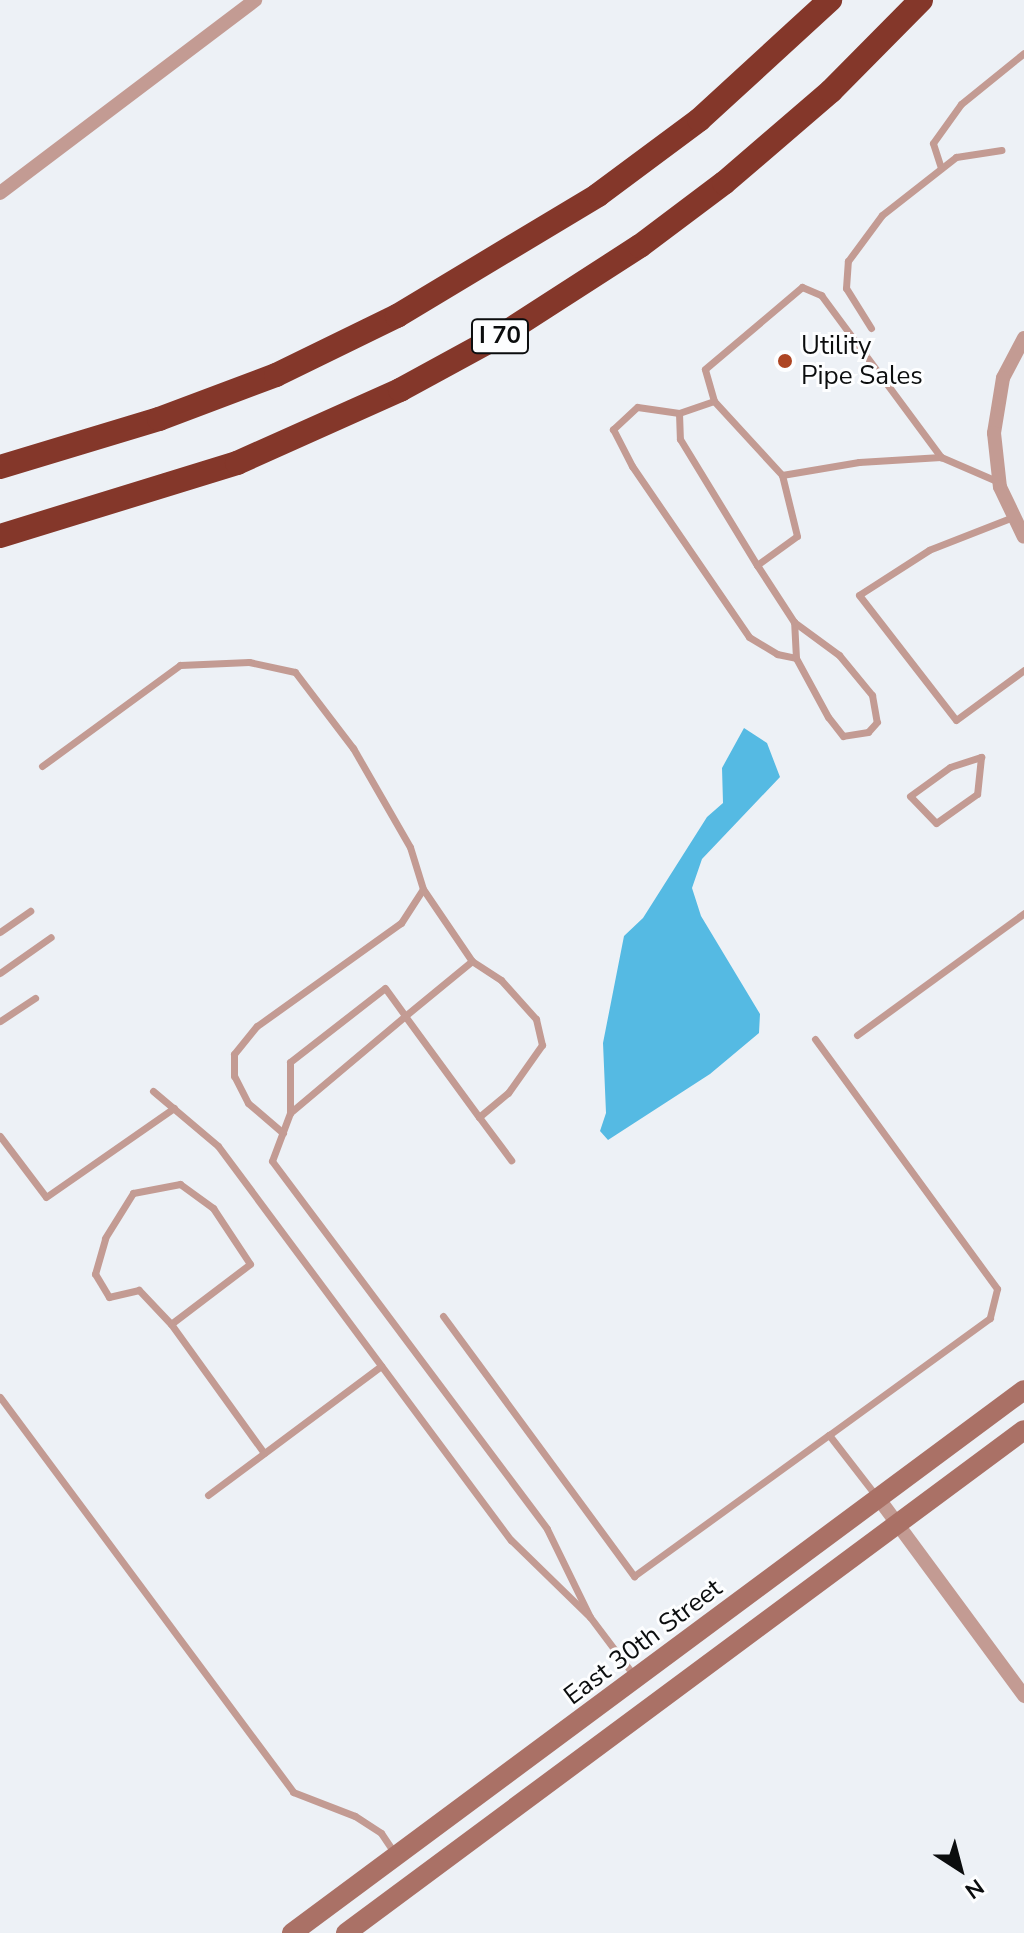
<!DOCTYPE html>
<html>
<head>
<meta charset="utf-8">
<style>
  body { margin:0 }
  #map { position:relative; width:1024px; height:1933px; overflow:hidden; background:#edf1f6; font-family:"Nunito Sans",sans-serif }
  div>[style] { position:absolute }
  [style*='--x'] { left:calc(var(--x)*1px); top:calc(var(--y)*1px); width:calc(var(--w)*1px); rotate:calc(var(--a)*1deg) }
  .water>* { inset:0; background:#55bae3 }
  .lane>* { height:7px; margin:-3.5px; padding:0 3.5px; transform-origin:3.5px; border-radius:3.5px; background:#c39b93 }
  .street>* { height:14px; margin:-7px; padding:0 7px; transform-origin:7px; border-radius:7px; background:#c39b93 }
  .secondary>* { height:20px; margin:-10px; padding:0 10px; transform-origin:10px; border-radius:10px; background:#aa7166 }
  .highway>* { height:24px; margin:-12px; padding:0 12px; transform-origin:12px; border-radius:12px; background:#84372a }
  .dots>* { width:22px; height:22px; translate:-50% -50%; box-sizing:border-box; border:4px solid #fdfeff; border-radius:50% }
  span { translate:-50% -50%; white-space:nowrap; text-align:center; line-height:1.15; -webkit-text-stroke:6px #fdfeff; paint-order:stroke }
  .shield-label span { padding:2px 6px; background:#fdfeff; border:2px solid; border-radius:6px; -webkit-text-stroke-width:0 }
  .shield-label { font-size:24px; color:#0b0d0e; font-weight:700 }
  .poi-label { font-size:26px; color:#0b0d0e }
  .left { translate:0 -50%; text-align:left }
  .street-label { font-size:26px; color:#0b0d0e }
  .north { position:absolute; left:920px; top:1829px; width:80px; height:80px; -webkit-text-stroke:6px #fdfeff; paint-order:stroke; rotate:144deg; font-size:22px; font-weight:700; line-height:32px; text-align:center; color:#0b0d0e }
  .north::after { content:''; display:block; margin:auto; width:28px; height:36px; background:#0b0d0e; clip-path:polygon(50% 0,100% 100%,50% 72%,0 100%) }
</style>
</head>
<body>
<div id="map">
  <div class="water">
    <i style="clip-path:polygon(744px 728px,767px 743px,780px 777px,702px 859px,692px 888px,701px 916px,760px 1014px,759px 1033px,710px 1074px,608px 1140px,600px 1131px,606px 1113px,603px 1043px,624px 936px,643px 918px,707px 817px,723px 803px,722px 768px)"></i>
  </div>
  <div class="lane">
    <i style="--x:941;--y:168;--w:26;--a:-108"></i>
    <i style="--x:933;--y:143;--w:48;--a:-54.3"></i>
    <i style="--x:961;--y:104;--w:81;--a:-39"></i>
    <i style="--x:871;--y:328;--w:47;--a:-122"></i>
    <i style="--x:846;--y:288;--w:27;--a:-86"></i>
    <i style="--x:848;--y:261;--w:57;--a:-53.5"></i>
    <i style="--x:882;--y:215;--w:94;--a:-38.1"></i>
    <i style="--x:956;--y:157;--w:46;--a:-8.8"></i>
    <i style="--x:714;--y:401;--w:37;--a:161"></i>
    <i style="--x:679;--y:413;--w:26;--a:88"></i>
    <i style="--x:680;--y:439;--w:148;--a:58.6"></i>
    <i style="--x:679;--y:413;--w:42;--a:-171.9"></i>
    <i style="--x:637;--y:407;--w:33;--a:137"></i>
    <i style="--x:613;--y:429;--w:42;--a:62.8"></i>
    <i style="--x:632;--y:466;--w:207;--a:55.6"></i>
    <i style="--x:749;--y:637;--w:33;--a:31"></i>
    <i style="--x:777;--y:654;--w:19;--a:12"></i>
    <i style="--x:782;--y:475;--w:100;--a:-132.6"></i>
    <i style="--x:714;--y:401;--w:33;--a:-106"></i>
    <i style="--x:705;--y:369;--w:127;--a:-40.2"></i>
    <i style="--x:802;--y:287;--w:21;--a:23"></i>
    <i style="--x:821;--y:295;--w:202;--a:53.5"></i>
    <i style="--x:1013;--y:517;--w:90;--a:158.6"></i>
    <i style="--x:929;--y:550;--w:83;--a:147.3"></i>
    <i style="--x:859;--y:595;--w:158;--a:52.2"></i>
    <i style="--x:956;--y:720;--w:84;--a:-36.3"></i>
    <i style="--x:794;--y:622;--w:56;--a:36.3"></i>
    <i style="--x:839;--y:655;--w:52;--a:50.5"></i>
    <i style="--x:872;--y:695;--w:27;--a:80"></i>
    <i style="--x:877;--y:722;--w:13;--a:132"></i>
    <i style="--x:868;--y:732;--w:25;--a:171"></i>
    <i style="--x:843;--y:736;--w:24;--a:-128"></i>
    <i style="--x:828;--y:717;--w:67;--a:-118.5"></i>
    <i style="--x:796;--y:658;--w:36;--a:-93"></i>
    <i style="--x:794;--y:622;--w:68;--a:-123"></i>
    <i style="--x:757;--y:565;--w:49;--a:-35.9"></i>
    <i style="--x:797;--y:536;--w:63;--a:-103.8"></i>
    <i style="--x:782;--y:475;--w:78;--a:-9.6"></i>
    <i style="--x:859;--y:462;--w:82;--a:-3.5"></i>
    <i style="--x:941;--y:457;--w:63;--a:23.3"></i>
    <i style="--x:981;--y:757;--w:37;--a:96"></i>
    <i style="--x:977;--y:794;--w:50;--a:144.7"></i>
    <i style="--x:936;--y:823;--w:37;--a:-134"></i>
    <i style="--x:910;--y:796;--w:49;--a:-35.9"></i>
    <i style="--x:950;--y:767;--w:33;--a:-18"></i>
    <i style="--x:42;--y:766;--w:171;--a:-36.2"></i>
    <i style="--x:180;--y:665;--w:69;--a:-2.5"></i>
    <i style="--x:249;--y:662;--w:47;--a:12.3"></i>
    <i style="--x:295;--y:672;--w:96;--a:52.7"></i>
    <i style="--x:353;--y:748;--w:114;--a:60.1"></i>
    <i style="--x:410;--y:847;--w:44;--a:72.8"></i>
    <i style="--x:0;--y:932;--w:37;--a:-35"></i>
    <i style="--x:0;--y:973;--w:62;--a:-35.2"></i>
    <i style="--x:0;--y:1021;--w:42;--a:-33.3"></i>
    <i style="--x:857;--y:1035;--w:207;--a:-36.1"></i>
    <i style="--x:815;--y:1039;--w:309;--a:53.9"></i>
    <i style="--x:997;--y:1289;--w:30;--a:104"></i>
    <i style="--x:990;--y:1318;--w:199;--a:144"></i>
    <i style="--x:829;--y:1435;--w:78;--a:52.3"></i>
    <i style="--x:153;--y:1091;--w:85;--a:40.2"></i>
    <i style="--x:218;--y:1146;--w:491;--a:53.4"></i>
    <i style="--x:511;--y:1540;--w:110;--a:44.3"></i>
    <i style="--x:590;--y:1617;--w:75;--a:53.1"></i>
    <i style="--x:290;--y:1113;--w:51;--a:-90"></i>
    <i style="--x:290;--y:1062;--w:120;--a:-37.9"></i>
    <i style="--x:385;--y:988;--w:34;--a:54"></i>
    <i style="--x:405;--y:1016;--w:125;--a:53.8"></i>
    <i style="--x:479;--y:1117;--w:38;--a:-40"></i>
    <i style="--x:508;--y:1093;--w:59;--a:-54.7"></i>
    <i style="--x:542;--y:1045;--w:27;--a:-103"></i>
    <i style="--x:536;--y:1019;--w:52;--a:-131.9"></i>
    <i style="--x:501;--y:980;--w:35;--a:-147"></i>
    <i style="--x:472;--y:961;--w:87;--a:140.6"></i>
    <i style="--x:405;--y:1016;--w:150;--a:139.9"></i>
    <i style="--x:290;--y:1113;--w:51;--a:110.6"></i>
    <i style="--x:272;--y:1161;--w:459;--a:53.2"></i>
    <i style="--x:547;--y:1529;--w:98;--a:64"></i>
    <i style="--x:479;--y:1117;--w:54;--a:53.3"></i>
    <i style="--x:283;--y:1133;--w:46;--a:-139.4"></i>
    <i style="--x:248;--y:1103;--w:30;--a:-117"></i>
    <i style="--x:234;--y:1076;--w:22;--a:-90"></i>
    <i style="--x:234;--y:1054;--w:36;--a:-51"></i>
    <i style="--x:257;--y:1026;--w:177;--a:-35.6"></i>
    <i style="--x:401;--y:923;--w:40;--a:-57.1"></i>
    <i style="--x:423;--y:889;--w:87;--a:55.8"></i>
    <i style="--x:0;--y:1136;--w:76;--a:53"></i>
    <i style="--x:46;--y:1197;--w:156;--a:-34.8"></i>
    <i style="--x:443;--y:1316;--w:323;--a:53.7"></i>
    <i style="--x:634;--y:1576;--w:241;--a:-35.9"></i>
    <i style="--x:171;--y:1324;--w:47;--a:-133.3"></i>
    <i style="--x:139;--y:1290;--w:31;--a:167"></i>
    <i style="--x:109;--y:1297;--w:27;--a:-121"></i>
    <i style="--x:95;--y:1274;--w:37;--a:-74"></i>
    <i style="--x:105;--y:1238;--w:53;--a:-58.1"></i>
    <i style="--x:133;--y:1193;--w:48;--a:-10.8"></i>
    <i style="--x:180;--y:1184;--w:41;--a:36"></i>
    <i style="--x:213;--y:1208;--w:67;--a:56.5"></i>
    <i style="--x:250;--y:1264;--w:99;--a:142.8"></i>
    <i style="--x:171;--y:1324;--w:159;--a:54.2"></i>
    <i style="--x:0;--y:1397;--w:492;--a:53.4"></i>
    <i style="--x:293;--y:1792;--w:66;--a:21.2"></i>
    <i style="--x:355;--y:1816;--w:31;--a:33"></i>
    <i style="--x:381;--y:1833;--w:25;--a:56"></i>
    <i style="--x:208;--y:1495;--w:216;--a:-36.7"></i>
  </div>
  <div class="street">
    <i style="--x:0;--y:193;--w:320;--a:-37.1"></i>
    <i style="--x:1024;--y:338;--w:45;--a:117.7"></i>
    <i style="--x:1003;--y:378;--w:56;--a:99.3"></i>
    <i style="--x:994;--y:433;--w:54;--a:83.7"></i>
    <i style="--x:1000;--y:487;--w:55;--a:64.4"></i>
    <i style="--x:879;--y:1499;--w:245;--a:53.6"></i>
  </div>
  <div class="secondary">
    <i style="--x:292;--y:1933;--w:911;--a:-36.57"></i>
    <i style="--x:346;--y:1933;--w:844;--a:-36.57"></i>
  </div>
  <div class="highway">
    <i style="--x:0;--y:467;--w:166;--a:-16.8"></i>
    <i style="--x:159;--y:419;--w:125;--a:-20.6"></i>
    <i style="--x:276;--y:375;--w:135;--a:-26"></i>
    <i style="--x:397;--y:316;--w:235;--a:-31"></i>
    <i style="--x:598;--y:195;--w:126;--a:-36.6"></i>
    <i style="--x:699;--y:120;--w:178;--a:-42.5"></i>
    <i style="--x:0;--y:536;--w:248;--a:-17.1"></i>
    <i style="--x:237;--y:463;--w:179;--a:-24.1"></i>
    <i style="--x:400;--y:390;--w:123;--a:-28.6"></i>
    <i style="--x:508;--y:331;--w:157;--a:-32.8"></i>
    <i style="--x:640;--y:246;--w:105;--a:-36.9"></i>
    <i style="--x:724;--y:183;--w:141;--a:-40.7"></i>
    <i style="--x:831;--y:91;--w:128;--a:-45.3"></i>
  </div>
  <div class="dots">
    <i style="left:785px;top:361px;background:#ad4523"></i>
  </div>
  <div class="shield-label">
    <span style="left:500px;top:336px">I 70</span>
  </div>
  <div class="poi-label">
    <span class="left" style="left:801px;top:361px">Utility<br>Pipe Sales</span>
  </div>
  <div class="street-label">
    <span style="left:643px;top:1642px;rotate:-37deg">East 30th Street</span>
  </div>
  <div class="north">N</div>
</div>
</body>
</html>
